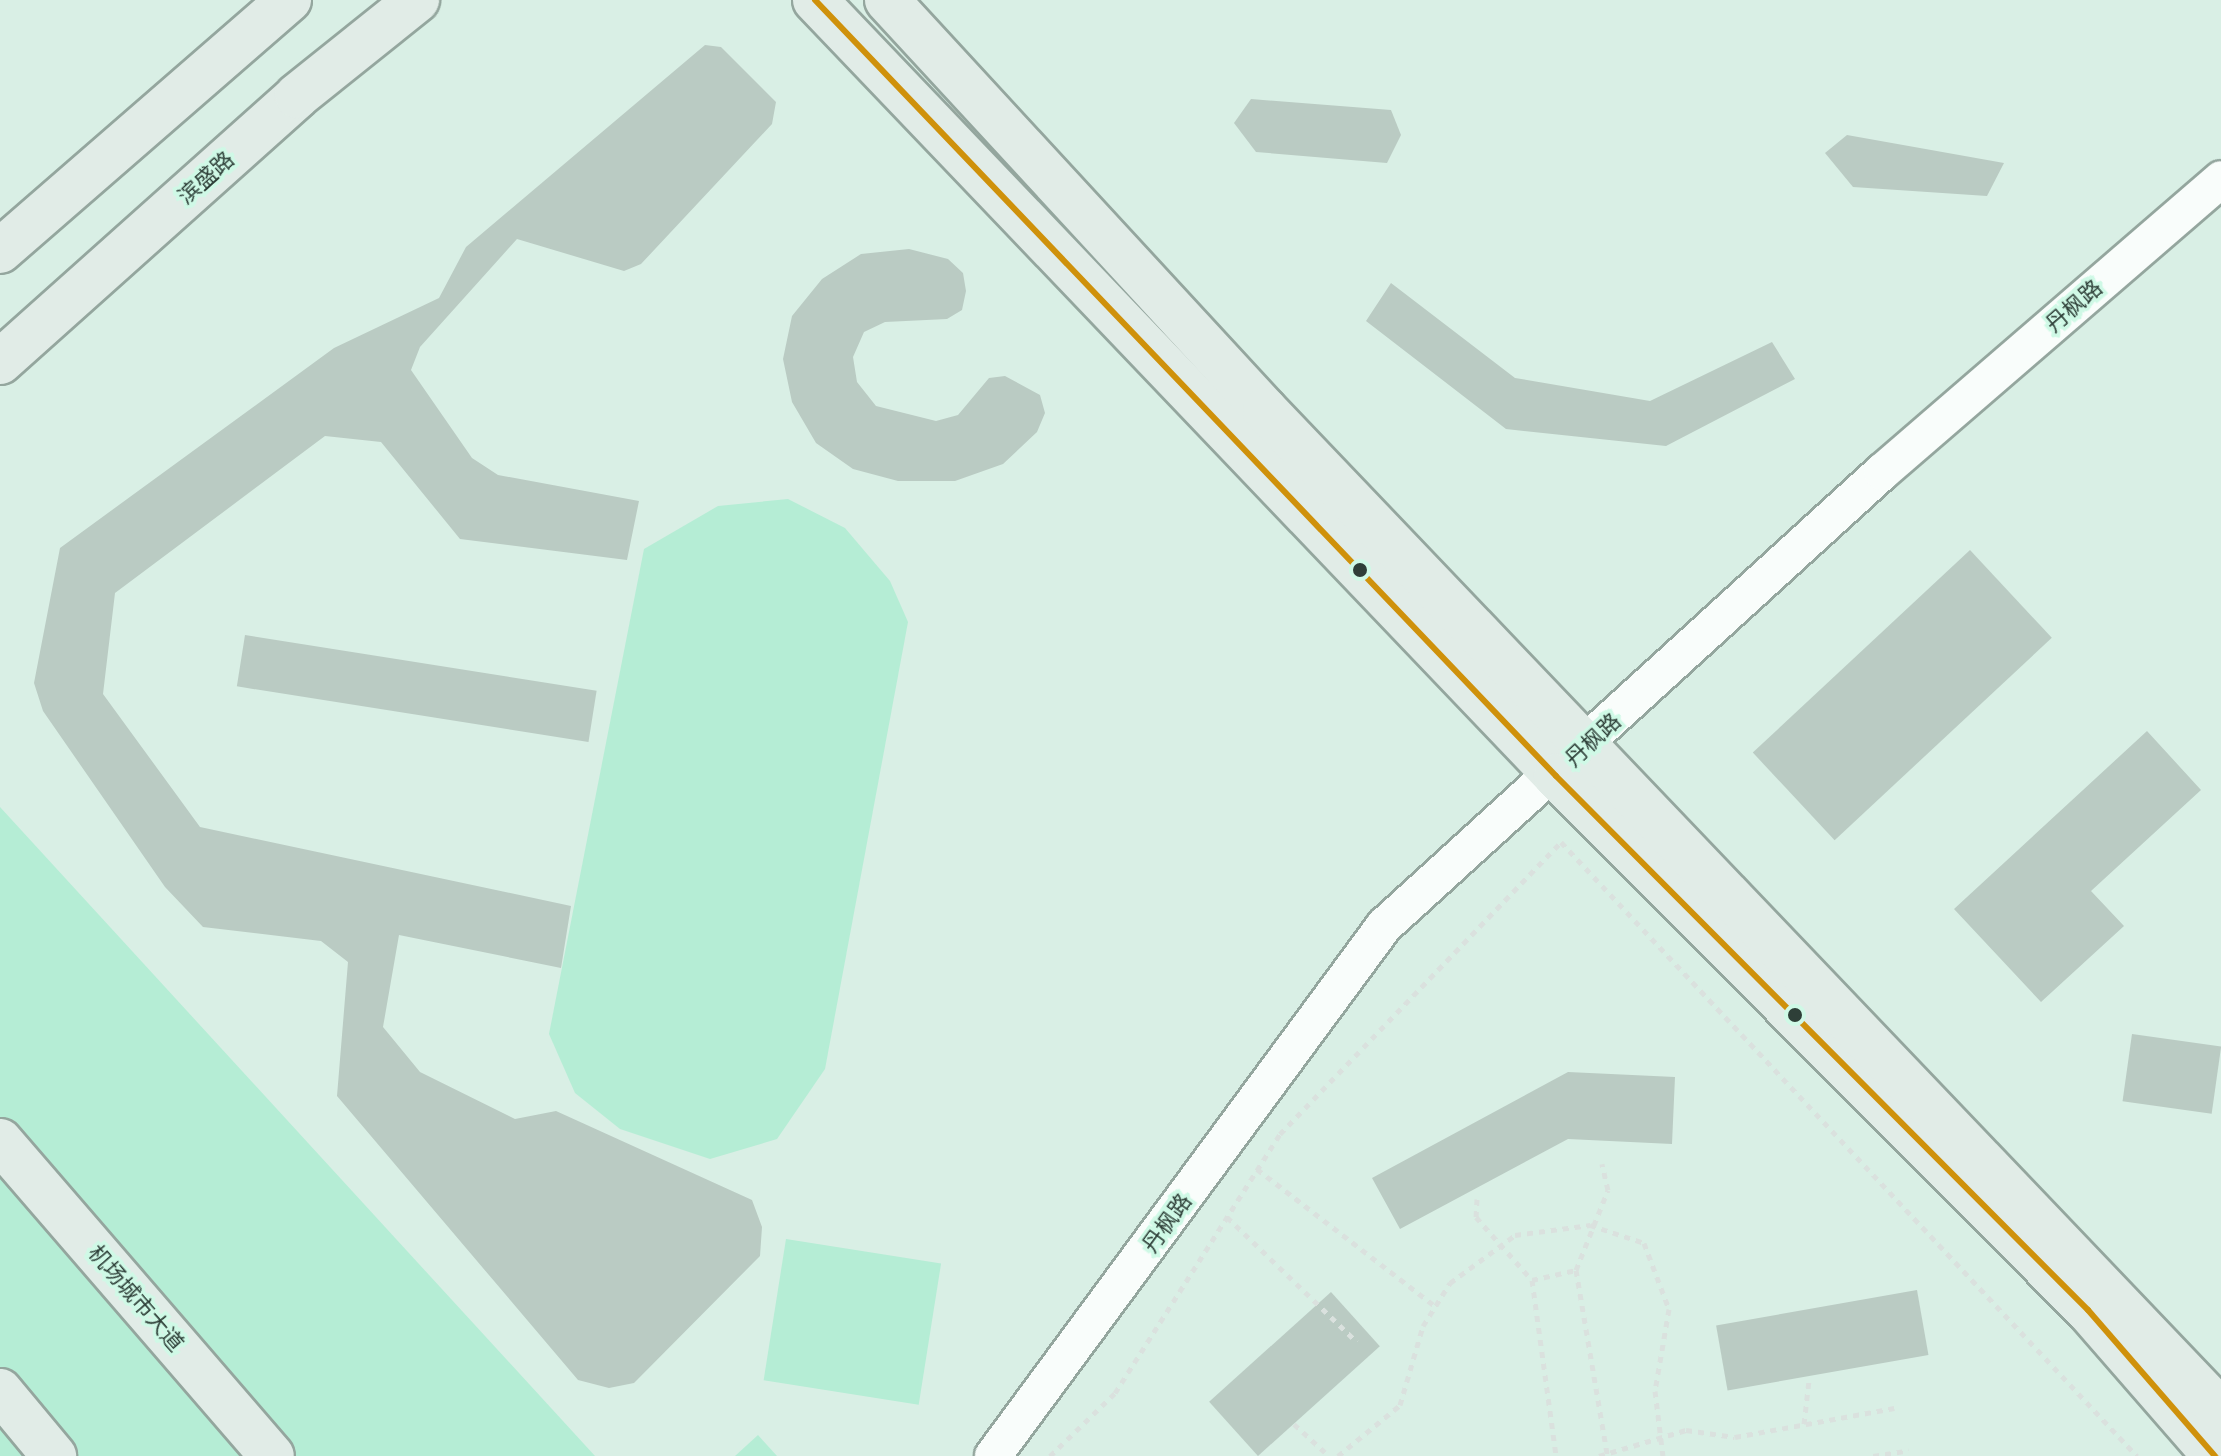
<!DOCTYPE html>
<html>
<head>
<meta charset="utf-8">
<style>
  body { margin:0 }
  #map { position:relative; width:2221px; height:1456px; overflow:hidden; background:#d9efe5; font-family:Montserrat,"Noto Sans SC",sans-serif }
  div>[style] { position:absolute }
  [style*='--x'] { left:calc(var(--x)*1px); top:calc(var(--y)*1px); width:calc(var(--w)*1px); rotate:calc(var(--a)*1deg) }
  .green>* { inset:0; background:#b5edd5; transform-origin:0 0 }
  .building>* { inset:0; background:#bacbc3; transform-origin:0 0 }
  .path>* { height:5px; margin-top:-2.5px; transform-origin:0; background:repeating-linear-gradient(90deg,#dae1de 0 6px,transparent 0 12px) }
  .roads { filter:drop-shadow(2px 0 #94a69e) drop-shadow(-2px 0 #94a69e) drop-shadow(0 2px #94a69e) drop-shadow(0 -2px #94a69e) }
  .minor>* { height:36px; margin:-18px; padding:0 18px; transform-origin:18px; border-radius:18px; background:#f9fdfb }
  .major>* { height:44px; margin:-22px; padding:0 22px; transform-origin:22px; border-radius:22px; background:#e1ece7 }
  .bus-1>* { height:6px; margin:-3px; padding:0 3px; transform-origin:3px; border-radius:3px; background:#cf910b }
  .dots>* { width:22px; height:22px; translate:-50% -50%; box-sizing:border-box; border:4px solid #cff9e6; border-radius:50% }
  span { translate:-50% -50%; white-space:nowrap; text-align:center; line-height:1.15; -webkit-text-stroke:7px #cff9e6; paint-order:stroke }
  .street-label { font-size:22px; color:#2e3f38 }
</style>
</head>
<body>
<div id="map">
  <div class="green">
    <i style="clip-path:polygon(788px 499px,845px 528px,890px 581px,908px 622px,825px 1069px,777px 1139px,710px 1159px,620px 1129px,575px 1093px,549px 1034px,644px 549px,718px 506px)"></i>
    <i style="clip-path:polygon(0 807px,595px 1456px,0 1456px)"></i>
    <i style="left:786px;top:1239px;width:157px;height:143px;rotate:9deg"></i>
    <i style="clip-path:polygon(758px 1435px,777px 1456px,735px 1456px)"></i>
  </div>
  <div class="building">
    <i style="clip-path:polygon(705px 45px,721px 47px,776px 102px,772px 124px,641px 264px,624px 271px,517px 239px,420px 347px,411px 370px,472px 458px,498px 475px,639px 501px,627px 560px,460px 539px,381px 442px,325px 436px,115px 593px,103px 694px,200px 827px,571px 906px,561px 968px,399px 935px,383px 1027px,420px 1072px,515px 1119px,556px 1111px,752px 1200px,762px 1227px,760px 1256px,634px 1383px,609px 1388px,578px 1380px,337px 1096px,348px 962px,321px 941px,203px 927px,165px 887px,43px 711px,34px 683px,60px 548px,334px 348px,439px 298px,466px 247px)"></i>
    <i style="clip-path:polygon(1251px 99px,1391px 110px,1401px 135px,1387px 163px,1256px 152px,1234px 123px)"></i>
    <i style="clip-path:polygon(1847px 135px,2004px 163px,1987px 196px,1853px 187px,1825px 153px)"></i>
    <i style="clip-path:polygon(909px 249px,948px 259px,963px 273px,966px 291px,962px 310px,947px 319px,885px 322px,864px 332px,853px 357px,857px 382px,876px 406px,936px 421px,958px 415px,989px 378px,1005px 376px,1040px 395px,1045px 413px,1037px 432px,1003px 464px,955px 481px,898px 481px,853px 469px,816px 443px,792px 402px,783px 359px,792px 316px,822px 279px,861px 254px)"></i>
    <i style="clip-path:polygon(1391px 283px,1515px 378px,1650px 401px,1772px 342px,1795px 379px,1666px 446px,1506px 429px,1366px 321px)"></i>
    <i style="left:1970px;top:550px;width:120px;height:297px;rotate:47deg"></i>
    <i style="left:245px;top:635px;width:356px;height:52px;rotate:9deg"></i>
    <i style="clip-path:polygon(2147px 731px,2201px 790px,2091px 891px,2124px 926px,2041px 1002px,1954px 909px)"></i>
    <i style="left:2132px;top:1034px;width:90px;height:68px;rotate:8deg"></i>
    <i style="clip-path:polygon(1568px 1072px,1675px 1077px,1672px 1144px,1568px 1139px,1400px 1229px,1372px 1178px)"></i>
    <i style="left:1917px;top:1290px;width:66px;height:204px;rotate:80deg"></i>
    <i style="left:1331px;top:1292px;width:73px;height:164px;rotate:48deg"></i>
  </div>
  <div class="path">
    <i style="--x:1257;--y:1169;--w:225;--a:37.6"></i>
    <i style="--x:1477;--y:1199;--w:18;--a:93"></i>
    <i style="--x:1476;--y:1217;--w:84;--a:48.4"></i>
    <i style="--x:1532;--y:1280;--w:45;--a:-12.8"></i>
    <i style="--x:1576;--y:1270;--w:86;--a:-68.2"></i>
    <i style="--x:1608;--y:1190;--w:27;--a:-103"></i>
    <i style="--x:1227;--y:1217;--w:180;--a:43.9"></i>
    <i style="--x:1576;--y:1270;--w:187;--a:80.4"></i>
    <i style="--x:1532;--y:1280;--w:178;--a:82.2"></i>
    <i style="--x:1294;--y:1424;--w:47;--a:42.4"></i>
    <i style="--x:1804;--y:1424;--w:44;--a:-83.5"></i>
    <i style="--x:1050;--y:1456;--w:91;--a:-44.1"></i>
    <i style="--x:1115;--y:1393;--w:307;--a:-57.5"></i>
    <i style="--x:1280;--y:1134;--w:405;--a:-46.1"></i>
    <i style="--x:1561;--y:842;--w:842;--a:46.83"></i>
    <i style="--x:1338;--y:1456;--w:80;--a:-39.4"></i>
    <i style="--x:1400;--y:1405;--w:82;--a:-73.8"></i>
    <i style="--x:1423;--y:1326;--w:51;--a:-57.9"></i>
    <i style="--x:1450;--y:1283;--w:81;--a:-36.4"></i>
    <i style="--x:1515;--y:1235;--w:76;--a:-7.6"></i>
    <i style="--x:1590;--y:1225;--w:57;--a:18.4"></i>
    <i style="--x:1644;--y:1243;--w:71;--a:69.3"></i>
    <i style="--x:1669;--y:1309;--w:83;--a:99.7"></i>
    <i style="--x:1655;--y:1391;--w:65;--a:83"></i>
    <i style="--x:1599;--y:1456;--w:91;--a:-16.6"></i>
    <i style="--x:1686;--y:1430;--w:49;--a:8.1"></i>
    <i style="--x:1735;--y:1437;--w:162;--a:-10.3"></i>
    <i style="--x:1873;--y:1456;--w:36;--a:-9"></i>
  </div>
  <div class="roads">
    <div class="minor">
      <i style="--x:993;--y:1456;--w:659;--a:-53.58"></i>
      <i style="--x:1384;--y:926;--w:674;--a:-42.35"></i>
      <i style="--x:1882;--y:472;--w:448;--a:-40.8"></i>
    </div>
    <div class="major">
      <i style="--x:815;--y:0;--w:1073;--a:46.32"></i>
      <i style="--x:1556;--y:776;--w:754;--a:45.11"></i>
      <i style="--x:2088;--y:1310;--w:194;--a:49"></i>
      <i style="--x:887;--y:0;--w:558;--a:47.33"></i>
      <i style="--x:1265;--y:410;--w:1384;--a:46.32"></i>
      <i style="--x:0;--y:251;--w:383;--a:-41"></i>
      <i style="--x:0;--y:362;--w:399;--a:-41.8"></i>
      <i style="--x:297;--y:96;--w:154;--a:-38.7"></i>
      <i style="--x:0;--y:1141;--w:416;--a:49.2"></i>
      <i style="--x:0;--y:1391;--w:85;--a:50.3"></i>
    </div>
  </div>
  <div class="bus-1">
    <i style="--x:815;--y:0;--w:1073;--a:46.32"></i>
    <i style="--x:1556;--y:776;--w:754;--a:45.11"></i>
    <i style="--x:2088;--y:1310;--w:194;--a:49"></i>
  </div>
  <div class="dots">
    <i style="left:1360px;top:570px;background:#2e3f38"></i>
    <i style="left:1795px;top:1015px;background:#2e3f38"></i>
  </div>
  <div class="street-label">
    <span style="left:206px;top:178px;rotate:-42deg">滨盛路</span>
    <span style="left:2074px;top:306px;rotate:-41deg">丹枫路</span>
    <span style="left:1593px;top:740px;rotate:-43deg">丹枫路</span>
    <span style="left:1167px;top:1223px;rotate:-54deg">丹枫路</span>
    <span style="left:136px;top:1298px;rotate:49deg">机场城市大道</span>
  </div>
</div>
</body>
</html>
